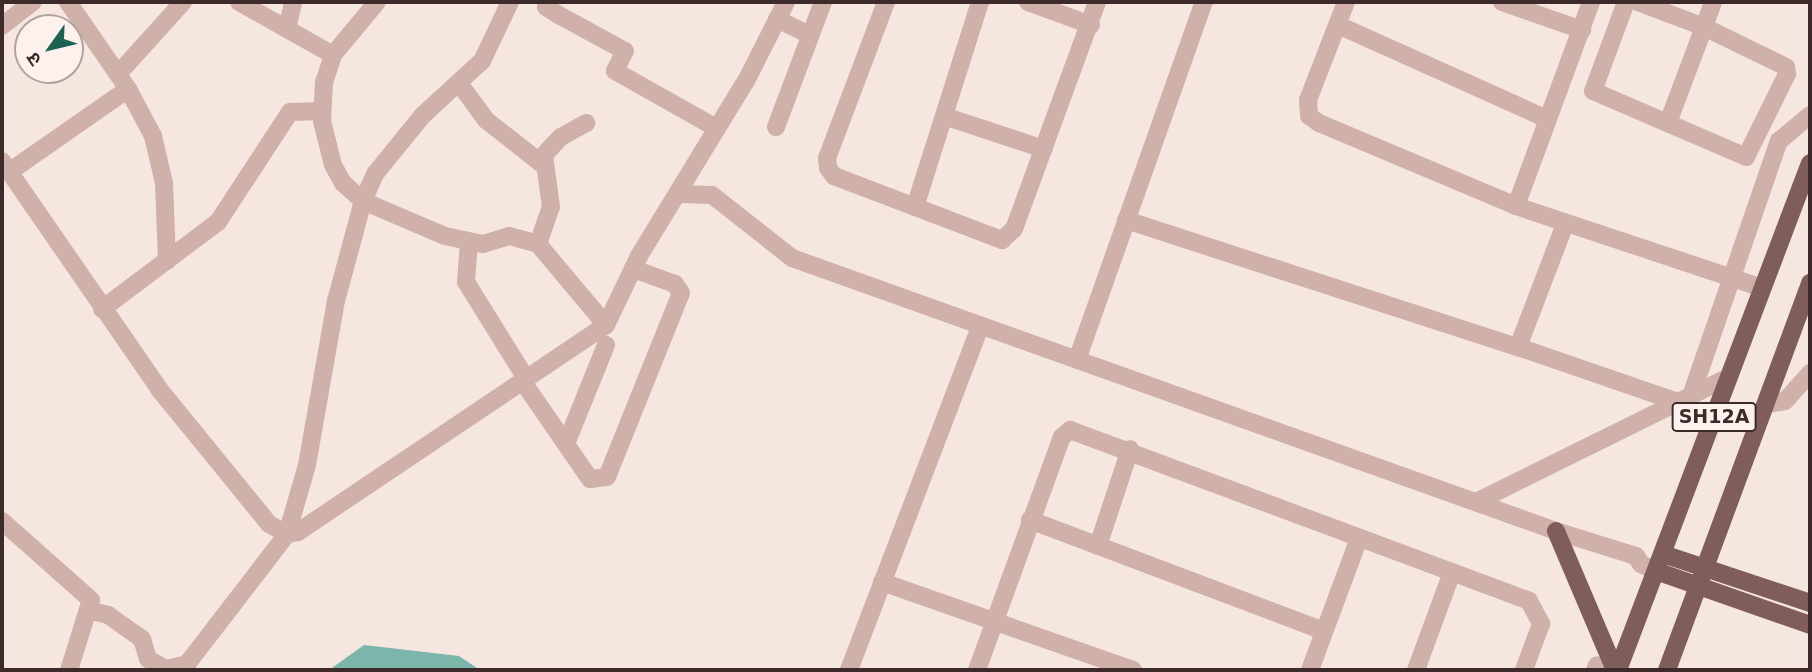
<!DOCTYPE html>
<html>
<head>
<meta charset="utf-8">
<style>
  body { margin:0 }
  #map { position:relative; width:1812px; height:672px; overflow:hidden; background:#f5e6e0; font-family:"DejaVu Sans","Noto Sans Devanagari",sans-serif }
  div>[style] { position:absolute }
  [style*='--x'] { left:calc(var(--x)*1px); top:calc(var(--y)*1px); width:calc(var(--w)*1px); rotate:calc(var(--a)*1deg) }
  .water>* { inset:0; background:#7cb5a9 }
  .minor>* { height:18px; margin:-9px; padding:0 9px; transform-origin:9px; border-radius:9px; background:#cfb1aa }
  .major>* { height:18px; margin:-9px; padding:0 9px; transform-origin:9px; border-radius:9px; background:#7f5d5a }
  span { translate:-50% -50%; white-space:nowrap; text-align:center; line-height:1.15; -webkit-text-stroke:7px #fcf1ed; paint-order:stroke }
  .shield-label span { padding:2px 5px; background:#fcf1ed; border:2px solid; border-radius:5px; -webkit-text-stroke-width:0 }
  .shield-label { font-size:19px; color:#3c2b2a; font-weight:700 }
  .frame { position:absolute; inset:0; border:4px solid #3c2b2a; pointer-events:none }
  .north { position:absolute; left:14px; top:14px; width:70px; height:70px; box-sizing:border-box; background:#fcf1ed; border:2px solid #afa29f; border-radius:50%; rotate:236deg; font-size:19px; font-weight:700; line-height:28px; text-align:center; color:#3c2b2a }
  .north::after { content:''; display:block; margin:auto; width:24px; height:32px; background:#1b6154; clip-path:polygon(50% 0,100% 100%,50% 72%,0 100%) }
</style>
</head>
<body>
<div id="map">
  <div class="water">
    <i style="clip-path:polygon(364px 645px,459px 656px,480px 670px,329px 670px)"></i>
  </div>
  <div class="minor">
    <i style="--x:68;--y:2;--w:106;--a:55.4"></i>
    <i style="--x:128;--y:89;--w:53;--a:62"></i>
    <i style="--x:153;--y:136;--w:48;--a:76.8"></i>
    <i style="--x:164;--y:183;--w:78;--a:87.8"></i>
    <i style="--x:239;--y:2;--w:108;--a:29.4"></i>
    <i style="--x:377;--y:2;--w:69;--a:129.7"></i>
    <i style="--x:333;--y:55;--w:28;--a:108"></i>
    <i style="--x:324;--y:82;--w:39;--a:93"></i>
    <i style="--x:322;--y:121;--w:45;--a:76"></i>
    <i style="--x:333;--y:165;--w:21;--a:61"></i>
    <i style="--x:343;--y:183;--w:27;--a:42"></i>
    <i style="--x:363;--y:201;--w:89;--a:23.1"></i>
    <i style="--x:445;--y:236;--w:39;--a:12"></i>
    <i style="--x:483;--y:244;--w:27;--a:-17"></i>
    <i style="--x:509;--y:236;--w:30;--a:15"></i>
    <i style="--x:538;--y:244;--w:106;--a:50"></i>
    <i style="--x:548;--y:2;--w:5;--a:112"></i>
    <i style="--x:546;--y:7;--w:13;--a:32"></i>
    <i style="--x:557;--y:14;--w:77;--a:28.6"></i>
    <i style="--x:625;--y:51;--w:22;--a:117"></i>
    <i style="--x:615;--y:71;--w:116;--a:29.4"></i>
    <i style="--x:886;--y:2;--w:167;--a:110.7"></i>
    <i style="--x:827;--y:158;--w:10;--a:84"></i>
    <i style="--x:828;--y:168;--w:10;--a:53"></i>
    <i style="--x:834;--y:176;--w:180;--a:20.9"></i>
    <i style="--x:1002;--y:240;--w:16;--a:-43"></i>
    <i style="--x:1014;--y:229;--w:242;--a:-69.9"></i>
    <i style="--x:1028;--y:2;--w:67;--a:20.1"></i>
    <i style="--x:1346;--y:2;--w:105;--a:111.2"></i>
    <i style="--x:1308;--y:100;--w:16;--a:86"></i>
    <i style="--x:1309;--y:116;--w:12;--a:35"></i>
    <i style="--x:1319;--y:123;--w:214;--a:22.8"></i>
    <i style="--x:1516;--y:206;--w:257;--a:18.4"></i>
    <i style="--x:1502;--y:2;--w:85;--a:19.3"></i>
    <i style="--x:1626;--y:2;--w:95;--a:110.3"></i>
    <i style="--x:1593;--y:91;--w:167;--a:23.3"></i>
    <i style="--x:1746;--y:157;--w:93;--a:-63.7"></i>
    <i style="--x:1787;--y:74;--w:7;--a:-98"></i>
    <i style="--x:1786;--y:67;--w:91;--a:-154"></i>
    <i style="--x:1704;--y:27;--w:27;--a:-70"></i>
    <i style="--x:1638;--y:2;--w:71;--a:20.7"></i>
    <i style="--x:1704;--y:27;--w:103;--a:110.6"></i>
    <i style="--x:777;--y:19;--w:37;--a:26"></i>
    <i style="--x:1338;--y:25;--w:229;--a:24.2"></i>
    <i style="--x:2;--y:26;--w:39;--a:-38"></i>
    <i style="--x:287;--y:29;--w:28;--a:-77"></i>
    <i style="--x:118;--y:74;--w:97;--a:-47.9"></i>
    <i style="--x:459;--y:83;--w:46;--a:53.9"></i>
    <i style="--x:486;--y:120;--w:71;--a:38.2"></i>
    <i style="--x:944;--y:116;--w:105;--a:18.3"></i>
    <i style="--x:776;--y:127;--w:134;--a:-69.4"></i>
    <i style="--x:2;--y:161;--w:277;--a:55.4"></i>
    <i style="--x:159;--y:389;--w:174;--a:50.8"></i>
    <i style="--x:269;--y:524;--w:21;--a:29"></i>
    <i style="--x:287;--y:534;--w:11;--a:-10"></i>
    <i style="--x:298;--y:532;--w:371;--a:-33.9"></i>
    <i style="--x:606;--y:325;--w:76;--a:-64.4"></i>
    <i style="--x:639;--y:256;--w:205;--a:-58.6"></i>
    <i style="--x:746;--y:81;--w:89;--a:-63.1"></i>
    <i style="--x:9;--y:172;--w:145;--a:-34.9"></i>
    <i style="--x:680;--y:194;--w:32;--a:2"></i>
    <i style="--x:712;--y:195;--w:102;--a:38.2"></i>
    <i style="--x:792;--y:258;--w:811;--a:19.66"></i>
    <i style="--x:1556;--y:531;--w:84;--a:17.4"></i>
    <i style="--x:1636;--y:556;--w:9;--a:58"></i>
    <i style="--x:1641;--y:564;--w:17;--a:25"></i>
    <i style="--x:1516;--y:206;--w:217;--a:-69.8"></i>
    <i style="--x:915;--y:207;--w:215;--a:-72.4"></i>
    <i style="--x:1126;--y:220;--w:412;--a:18"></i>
    <i style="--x:1565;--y:224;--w:132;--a:110.9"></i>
    <i style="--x:1518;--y:347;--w:169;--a:19"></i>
    <i style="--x:469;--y:242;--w:40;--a:94.3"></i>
    <i style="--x:466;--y:282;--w:115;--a:58.1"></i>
    <i style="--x:538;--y:244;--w:39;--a:-71"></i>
    <i style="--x:551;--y:207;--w:52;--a:-97.7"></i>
    <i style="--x:544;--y:155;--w:25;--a:-47"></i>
    <i style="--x:561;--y:137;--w:29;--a:-29"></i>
    <i style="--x:102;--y:309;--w:145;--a:-36.9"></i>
    <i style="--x:218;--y:222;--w:131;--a:-56.8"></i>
    <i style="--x:290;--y:112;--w:30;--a:-2"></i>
    <i style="--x:1077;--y:360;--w:380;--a:-70.5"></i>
    <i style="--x:523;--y:382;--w:118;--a:55.4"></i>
    <i style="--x:590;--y:479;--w:17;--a:-7"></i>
    <i style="--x:607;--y:477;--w:198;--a:-68.1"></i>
    <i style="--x:681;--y:293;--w:11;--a:-124"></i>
    <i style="--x:675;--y:284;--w:45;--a:-160.3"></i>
    <i style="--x:1691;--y:396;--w:270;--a:-71"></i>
    <i style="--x:1779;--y:141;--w:40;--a:-40"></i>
    <i style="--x:1768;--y:404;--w:17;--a:-10"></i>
    <i style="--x:1785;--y:401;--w:38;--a:-48"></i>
    <i style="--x:566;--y:444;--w:107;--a:-68"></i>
    <i style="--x:1476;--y:502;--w:282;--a:-26.3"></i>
    <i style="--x:1030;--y:520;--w:314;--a:20.7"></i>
    <i style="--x:2;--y:521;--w:119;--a:41.6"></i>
    <i style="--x:91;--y:600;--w:73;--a:107.4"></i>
    <i style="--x:1098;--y:546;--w:102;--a:-71.7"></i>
    <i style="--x:882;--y:582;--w:266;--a:19.3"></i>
    <i style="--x:88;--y:610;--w:21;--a:14"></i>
    <i style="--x:108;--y:615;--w:42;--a:35.2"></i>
    <i style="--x:142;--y:639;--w:21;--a:73"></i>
    <i style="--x:148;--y:659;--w:21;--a:29"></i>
    <i style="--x:166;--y:669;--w:22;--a:-13"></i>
    <i style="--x:187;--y:664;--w:164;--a:-52.4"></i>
    <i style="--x:287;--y:534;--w:72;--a:-73.8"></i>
    <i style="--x:307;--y:465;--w:167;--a:-80"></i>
    <i style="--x:336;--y:301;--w:104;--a:-74.9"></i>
    <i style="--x:363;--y:201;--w:30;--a:-66"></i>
    <i style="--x:375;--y:174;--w:76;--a:-50.9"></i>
    <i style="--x:423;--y:115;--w:80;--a:-42.5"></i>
    <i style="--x:482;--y:61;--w:65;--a:-64.6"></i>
    <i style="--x:849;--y:670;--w:367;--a:-69.1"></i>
    <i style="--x:977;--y:670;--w:248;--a:-70"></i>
    <i style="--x:1062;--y:437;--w:11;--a:-41"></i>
    <i style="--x:1070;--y:430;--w:490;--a:20.4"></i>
    <i style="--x:1529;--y:601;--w:26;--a:62"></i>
    <i style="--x:1541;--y:624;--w:49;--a:110.3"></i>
    <i style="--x:1310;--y:670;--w:141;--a:-69.6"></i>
    <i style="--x:1416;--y:670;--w:104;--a:-69.8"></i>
    <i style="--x:1595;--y:670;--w:5;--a:-68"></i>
  </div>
  <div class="major">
    <i style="--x:1556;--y:531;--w:151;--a:67"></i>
    <i style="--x:1663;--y:554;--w:155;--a:18.4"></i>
    <i style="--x:1656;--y:571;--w:163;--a:19.3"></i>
    <i style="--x:1618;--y:670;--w:542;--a:-69.26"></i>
    <i style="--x:1667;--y:670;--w:413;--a:-69.7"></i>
  </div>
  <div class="shield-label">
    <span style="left:1714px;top:417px">SH12A</span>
  </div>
  <div class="frame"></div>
  <div class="north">उ</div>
</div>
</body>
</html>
